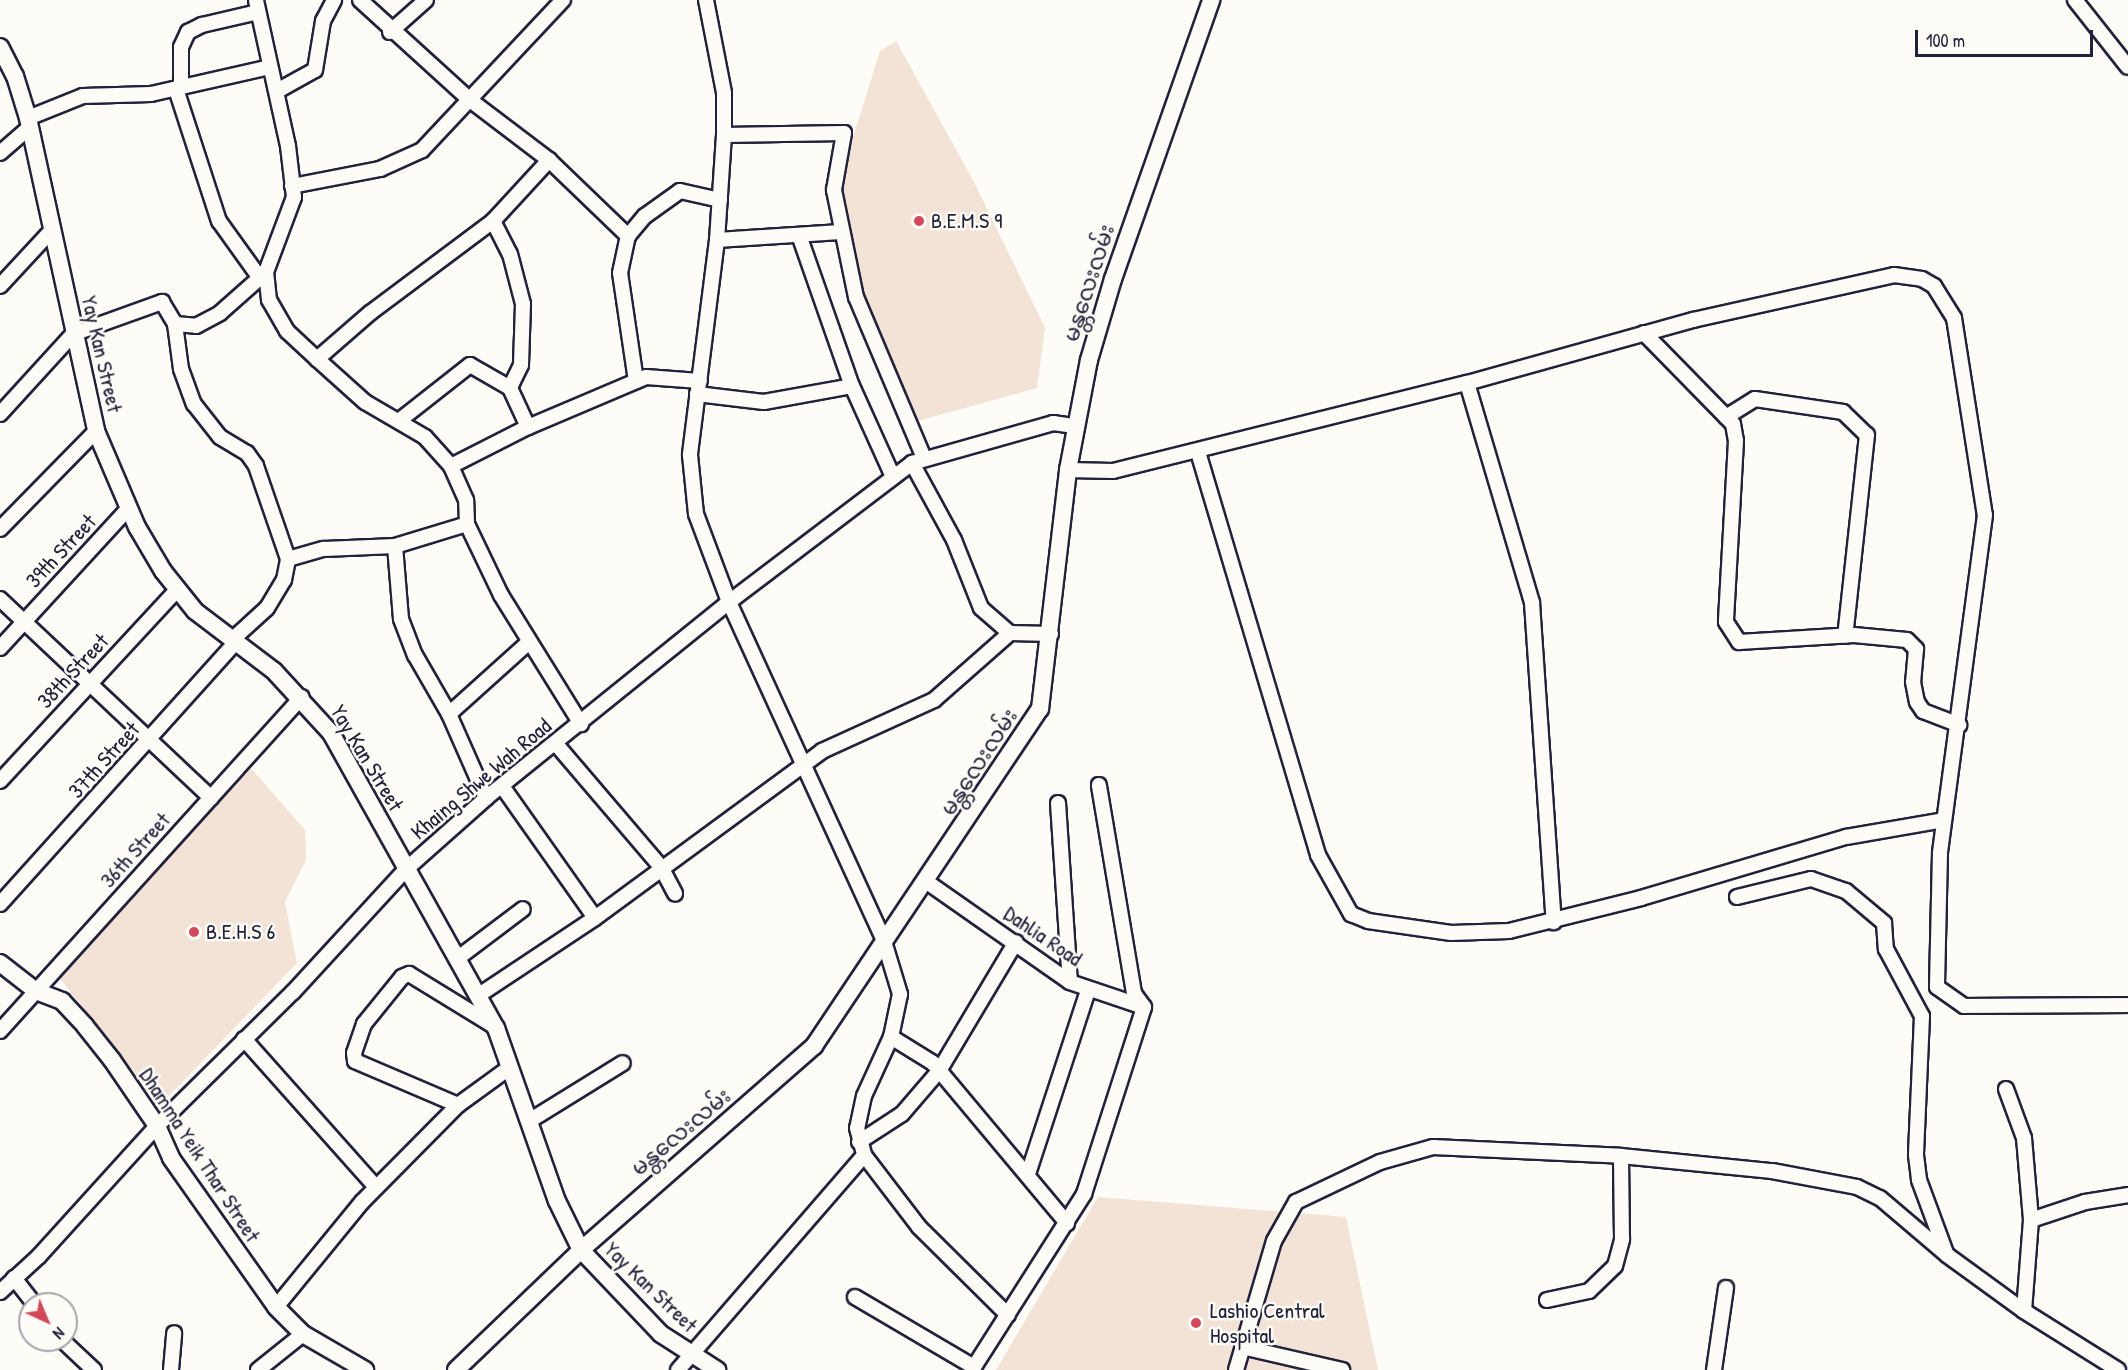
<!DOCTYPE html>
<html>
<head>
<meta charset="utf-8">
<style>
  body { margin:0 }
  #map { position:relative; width:2128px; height:1370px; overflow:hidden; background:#fdfcf7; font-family:"Patrick Hand","Noto Sans Myanmar",sans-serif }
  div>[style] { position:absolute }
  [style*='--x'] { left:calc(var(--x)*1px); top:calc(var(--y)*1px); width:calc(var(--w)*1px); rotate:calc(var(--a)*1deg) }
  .built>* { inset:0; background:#f2e3d6 }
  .roads { filter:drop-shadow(2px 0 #22223b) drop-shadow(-2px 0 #22223b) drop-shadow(0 2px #22223b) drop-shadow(0 -2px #22223b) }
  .minor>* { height:14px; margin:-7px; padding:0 7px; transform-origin:7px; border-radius:7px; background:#fdfcf7 }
  .major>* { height:16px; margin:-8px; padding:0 8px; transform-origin:8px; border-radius:8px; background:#fdfcf7 }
  .dots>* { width:16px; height:16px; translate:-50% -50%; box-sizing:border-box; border:3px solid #fdfcf7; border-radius:50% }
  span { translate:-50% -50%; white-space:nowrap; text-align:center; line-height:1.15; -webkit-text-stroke:5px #fdfcf7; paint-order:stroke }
  .poi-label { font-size:22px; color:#22223b }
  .left { translate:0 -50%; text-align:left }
  .street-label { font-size:22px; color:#22223b }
  .north { position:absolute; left:18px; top:1292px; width:60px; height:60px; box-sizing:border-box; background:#fdfcf7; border:2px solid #a5a5ac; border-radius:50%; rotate:136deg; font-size:16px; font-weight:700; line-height:24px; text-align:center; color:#22223b }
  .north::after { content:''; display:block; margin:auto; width:21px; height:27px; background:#d1495b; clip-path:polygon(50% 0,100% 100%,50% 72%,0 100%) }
  .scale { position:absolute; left:1915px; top:30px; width:178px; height:27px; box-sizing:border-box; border:3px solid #22223b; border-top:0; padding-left:8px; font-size:18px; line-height:21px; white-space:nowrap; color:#22223b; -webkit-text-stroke:4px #fdfcf7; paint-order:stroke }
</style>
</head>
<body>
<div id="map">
  <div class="built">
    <i style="clip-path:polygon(896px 41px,974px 182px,1045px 328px,1037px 388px,914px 422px,857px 285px,837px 189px,880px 51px)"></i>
    <i style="clip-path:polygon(249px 766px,305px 830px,306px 860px,285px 902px,297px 963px,160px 1105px,58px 976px)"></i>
    <i style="clip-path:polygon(1098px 1197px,1346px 1217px,1378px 1370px,996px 1370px)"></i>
  </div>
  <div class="roads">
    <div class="minor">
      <i style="--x:360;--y:0;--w:149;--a:42.3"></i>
      <i style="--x:470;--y:100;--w:99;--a:37.2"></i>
      <i style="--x:549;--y:160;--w:110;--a:43.9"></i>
      <i style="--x:706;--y:0;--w:95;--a:79"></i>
      <i style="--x:724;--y:93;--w:42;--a:90"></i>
      <i style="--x:724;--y:135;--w:105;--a:93.8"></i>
      <i style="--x:717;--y:240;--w:217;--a:97.2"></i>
      <i style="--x:690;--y:455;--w:59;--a:84.2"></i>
      <i style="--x:696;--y:514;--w:94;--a:69.4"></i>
      <i style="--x:729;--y:602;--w:370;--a:65.4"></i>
      <i style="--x:883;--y:938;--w:59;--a:73.1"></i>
      <i style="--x:900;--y:994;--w:44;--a:101.8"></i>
      <i style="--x:891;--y:1037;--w:65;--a:114.6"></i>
      <i style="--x:864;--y:1096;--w:33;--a:102"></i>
      <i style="--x:857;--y:1128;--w:28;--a:75"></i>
      <i style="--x:864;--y:1155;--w:91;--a:52.6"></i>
      <i style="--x:919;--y:1227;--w:125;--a:44.7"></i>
      <i style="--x:2075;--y:0;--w:85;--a:51.7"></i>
      <i style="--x:390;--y:32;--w:48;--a:-41.6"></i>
      <i style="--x:181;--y:87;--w:40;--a:-90"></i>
      <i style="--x:181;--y:47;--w:17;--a:-65"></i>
      <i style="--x:188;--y:32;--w:16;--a:-27"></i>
      <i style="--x:202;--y:25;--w:57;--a:-13.1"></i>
      <i style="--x:176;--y:89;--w:139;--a:72"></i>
      <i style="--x:219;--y:221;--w:70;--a:54.3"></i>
      <i style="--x:277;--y:91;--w:43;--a:-28.9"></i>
      <i style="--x:315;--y:70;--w:50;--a:-80.7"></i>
      <i style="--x:323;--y:21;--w:24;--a:-62"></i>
      <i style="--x:28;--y:118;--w:59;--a:-21.8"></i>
      <i style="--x:83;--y:96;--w:68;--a:-1.7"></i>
      <i style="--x:151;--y:94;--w:122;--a:-12.8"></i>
      <i style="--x:724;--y:135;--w:120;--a:-1"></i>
      <i style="--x:844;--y:133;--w:58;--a:100"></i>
      <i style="--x:834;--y:190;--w:109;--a:78.4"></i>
      <i style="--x:856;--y:297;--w:175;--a:67.1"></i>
      <i style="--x:0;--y:153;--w:40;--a:-41"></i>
      <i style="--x:292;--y:186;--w:90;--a:-10.9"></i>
      <i style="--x:380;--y:169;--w:46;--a:-24.3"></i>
      <i style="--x:422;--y:150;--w:206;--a:-46.8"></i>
      <i style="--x:493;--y:221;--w:37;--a:63"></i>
      <i style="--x:510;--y:254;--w:52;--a:75.4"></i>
      <i style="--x:523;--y:304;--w:61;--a:91.9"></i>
      <i style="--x:521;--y:365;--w:25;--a:116"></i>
      <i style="--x:510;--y:388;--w:43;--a:65.2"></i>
      <i style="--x:799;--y:235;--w:160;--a:70.7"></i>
      <i style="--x:852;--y:386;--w:100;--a:65.7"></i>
      <i style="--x:717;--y:240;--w:124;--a:-3.7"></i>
      <i style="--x:0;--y:286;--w:75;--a:-47.2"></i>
      <i style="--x:175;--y:324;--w:21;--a:5"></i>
      <i style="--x:196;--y:326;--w:27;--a:-28"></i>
      <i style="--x:220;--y:313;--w:60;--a:-41.6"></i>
      <i style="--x:1644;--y:333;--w:127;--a:45.6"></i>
      <i style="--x:1733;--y:424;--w:17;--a:80"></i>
      <i style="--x:1736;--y:441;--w:181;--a:93.2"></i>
      <i style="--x:1726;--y:622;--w:24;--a:57"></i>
      <i style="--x:1739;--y:642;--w:115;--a:-3.5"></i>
      <i style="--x:1854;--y:635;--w:53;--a:5.4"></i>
      <i style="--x:1907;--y:640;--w:13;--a:45"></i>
      <i style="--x:1916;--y:649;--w:33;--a:95"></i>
      <i style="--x:1913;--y:682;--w:20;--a:79"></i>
      <i style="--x:1917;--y:702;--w:11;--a:56"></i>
      <i style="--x:1923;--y:711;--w:39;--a:21"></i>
      <i style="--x:317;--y:359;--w:70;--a:-41"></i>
      <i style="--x:370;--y:313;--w:154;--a:-36.8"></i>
      <i style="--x:493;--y:221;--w:83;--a:-47.4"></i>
      <i style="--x:636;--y:381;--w:109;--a:-98.4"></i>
      <i style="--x:620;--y:273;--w:38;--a:-78"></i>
      <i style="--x:628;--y:236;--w:26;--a:-50"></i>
      <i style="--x:645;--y:216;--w:43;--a:-35.5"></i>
      <i style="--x:680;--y:191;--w:41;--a:12.7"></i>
      <i style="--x:1467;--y:383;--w:229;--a:73.5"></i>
      <i style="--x:1532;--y:603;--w:320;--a:86.1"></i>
      <i style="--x:697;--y:394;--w:67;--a:6.8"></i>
      <i style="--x:764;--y:402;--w:89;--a:-10.3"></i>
      <i style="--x:0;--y:414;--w:108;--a:-47.6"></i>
      <i style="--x:73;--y:334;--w:95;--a:-19.8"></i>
      <i style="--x:162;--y:302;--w:26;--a:59"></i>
      <i style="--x:175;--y:324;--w:45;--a:82.4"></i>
      <i style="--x:181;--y:369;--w:37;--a:70"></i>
      <i style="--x:194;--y:404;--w:42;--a:51.8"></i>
      <i style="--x:220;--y:437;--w:31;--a:31"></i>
      <i style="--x:247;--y:453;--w:16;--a:55"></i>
      <i style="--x:256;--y:466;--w:98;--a:71"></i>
      <i style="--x:1726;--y:417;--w:34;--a:-32"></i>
      <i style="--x:1755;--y:399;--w:89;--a:8.4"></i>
      <i style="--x:1843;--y:412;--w:33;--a:44"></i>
      <i style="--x:1867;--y:435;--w:202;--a:96.2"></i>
      <i style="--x:400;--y:420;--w:89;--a:-38.2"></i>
      <i style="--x:470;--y:365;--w:46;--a:29.9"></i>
      <i style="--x:1198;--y:452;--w:420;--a:73.4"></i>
      <i style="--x:1318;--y:855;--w:68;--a:60.8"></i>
      <i style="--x:1351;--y:914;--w:18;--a:22"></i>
      <i style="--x:1368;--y:921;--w:84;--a:8.2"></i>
      <i style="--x:1451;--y:933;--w:58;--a:-2"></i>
      <i style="--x:1509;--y:931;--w:136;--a:-14"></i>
      <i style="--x:1641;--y:898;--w:214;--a:-16.6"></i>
      <i style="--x:1846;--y:837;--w:99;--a:-9.8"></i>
      <i style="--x:912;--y:463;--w:88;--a:61.4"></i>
      <i style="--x:954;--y:540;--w:73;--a:68.3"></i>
      <i style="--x:981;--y:608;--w:38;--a:41"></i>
      <i style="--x:451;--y:466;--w:86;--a:-26.9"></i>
      <i style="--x:528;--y:427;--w:128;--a:-23"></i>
      <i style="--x:646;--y:377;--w:54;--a:4.2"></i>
      <i style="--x:1068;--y:470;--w:45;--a:1.3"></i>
      <i style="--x:1113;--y:471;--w:365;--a:-14"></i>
      <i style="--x:1467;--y:383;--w:235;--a:-15.6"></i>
      <i style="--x:1693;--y:320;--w:206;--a:-12.6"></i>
      <i style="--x:1894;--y:275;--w:28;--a:8"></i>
      <i style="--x:1922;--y:279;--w:14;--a:30"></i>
      <i style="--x:1934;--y:286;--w:38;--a:58"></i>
      <i style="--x:1954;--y:318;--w:199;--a:81.1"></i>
      <i style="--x:1985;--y:515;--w:341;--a:97.6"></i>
      <i style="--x:1940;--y:853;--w:134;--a:91.3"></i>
      <i style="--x:1937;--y:987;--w:33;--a:35"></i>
      <i style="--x:1964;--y:1006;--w:164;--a:-0.3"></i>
      <i style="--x:467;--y:524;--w:79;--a:64.4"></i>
      <i style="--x:501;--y:595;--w:152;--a:58.2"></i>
      <i style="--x:0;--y:529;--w:137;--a:-45.6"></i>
      <i style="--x:395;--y:546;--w:73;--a:85.3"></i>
      <i style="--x:401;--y:619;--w:39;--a:69"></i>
      <i style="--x:415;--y:655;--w:68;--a:60"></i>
      <i style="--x:449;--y:714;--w:92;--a:66.2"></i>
      <i style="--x:0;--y:599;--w:290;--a:43.3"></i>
      <i style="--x:233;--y:639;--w:46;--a:-42.4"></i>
      <i style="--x:267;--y:608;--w:33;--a:-59"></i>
      <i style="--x:284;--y:580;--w:21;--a:-79"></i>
      <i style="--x:288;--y:559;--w:37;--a:-16"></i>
      <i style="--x:324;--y:549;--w:71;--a:-2.4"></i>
      <i style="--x:395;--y:546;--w:75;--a:-17"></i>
      <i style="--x:467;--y:524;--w:24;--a:-92"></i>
      <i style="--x:466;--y:500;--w:37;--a:-114"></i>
      <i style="--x:451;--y:466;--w:39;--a:-132"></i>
      <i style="--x:425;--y:437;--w:69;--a:-149.7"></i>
      <i style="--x:365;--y:402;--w:64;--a:-138.1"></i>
      <i style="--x:317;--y:359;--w:41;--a:-137"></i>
      <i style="--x:287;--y:331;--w:36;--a:-120"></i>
      <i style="--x:269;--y:300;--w:28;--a:-96"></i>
      <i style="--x:266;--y:272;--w:80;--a:-69.5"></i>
      <i style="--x:294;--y:197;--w:51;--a:-96.7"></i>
      <i style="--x:288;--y:146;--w:149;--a:-102.4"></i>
      <i style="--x:0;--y:648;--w:189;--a:-47.4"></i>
      <i style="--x:449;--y:714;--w:108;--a:-42"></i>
      <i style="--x:556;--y:744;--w:162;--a:49.5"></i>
      <i style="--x:661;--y:867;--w:30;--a:62"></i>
      <i style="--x:0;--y:781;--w:260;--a:-47.2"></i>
      <i style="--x:502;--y:786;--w:161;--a:54.8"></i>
      <i style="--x:1058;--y:803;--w:179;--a:86.2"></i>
      <i style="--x:927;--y:882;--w:174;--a:35"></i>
      <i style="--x:1070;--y:982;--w:78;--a:18.7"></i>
      <i style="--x:1737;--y:897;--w:76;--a:-13.7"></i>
      <i style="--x:1811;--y:879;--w:37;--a:19"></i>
      <i style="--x:1846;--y:891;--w:50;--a:40.1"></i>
      <i style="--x:1884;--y:923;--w:26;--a:86"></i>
      <i style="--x:1886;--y:949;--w:76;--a:61.8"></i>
      <i style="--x:1922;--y:1016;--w:139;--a:92.5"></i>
      <i style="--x:1916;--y:1155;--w:25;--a:83"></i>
      <i style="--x:1919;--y:1180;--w:78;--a:69.7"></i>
      <i style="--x:0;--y:904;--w:353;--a:-48"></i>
      <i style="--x:458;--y:958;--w:81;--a:-37"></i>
      <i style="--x:479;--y:995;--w:139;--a:-33.6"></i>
      <i style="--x:595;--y:918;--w:282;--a:-36.3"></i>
      <i style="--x:822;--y:751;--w:123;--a:-24.5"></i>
      <i style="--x:934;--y:700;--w:101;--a:-41.4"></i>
      <i style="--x:1010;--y:633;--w:41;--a:1.4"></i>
      <i style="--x:0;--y:1031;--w:450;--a:-47.9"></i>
      <i style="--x:891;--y:1037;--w:49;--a:31.8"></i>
      <i style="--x:933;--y:1063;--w:209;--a:50.1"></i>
      <i style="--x:244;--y:1039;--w:198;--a:48.3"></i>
      <i style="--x:2006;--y:1089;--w:52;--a:69.8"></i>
      <i style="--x:2024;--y:1138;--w:82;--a:85.1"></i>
      <i style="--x:2031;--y:1220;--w:91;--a:94.4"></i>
      <i style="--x:458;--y:1105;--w:112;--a:-156.9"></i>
      <i style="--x:355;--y:1061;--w:8;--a:-97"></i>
      <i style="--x:354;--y:1053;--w:31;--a:-71"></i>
      <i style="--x:364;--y:1024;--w:60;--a:-51"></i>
      <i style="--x:402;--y:977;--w:8;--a:-23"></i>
      <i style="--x:409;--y:974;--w:100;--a:31.5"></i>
      <i style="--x:529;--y:1121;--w:110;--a:-31.7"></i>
      <i style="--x:859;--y:1142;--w:51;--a:-33.1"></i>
      <i style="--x:902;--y:1114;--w:57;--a:-49.3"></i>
      <i style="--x:939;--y:1071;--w:150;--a:-59.2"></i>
      <i style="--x:1028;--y:1174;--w:194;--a:-71.9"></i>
      <i style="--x:2031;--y:1220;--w:57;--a:-18.4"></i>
      <i style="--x:2085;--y:1202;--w:44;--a:-9.2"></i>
      <i style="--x:14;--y:1278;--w:33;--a:52"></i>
      <i style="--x:0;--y:1292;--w:53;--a:-42.7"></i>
      <i style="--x:39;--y:1256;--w:176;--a:-47.8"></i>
      <i style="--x:157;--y:1126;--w:191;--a:-44.6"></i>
      <i style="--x:293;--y:992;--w:166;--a:-47.4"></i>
      <i style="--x:405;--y:870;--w:108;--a:-41.6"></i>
      <i style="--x:486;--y:798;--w:312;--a:-38.9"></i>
      <i style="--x:729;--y:602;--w:230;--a:-37.2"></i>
      <i style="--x:912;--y:463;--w:147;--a:-15.8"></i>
      <i style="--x:1053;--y:423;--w:22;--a:8"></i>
      <i style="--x:855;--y:1297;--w:138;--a:30.5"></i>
      <i style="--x:1547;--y:1300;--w:43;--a:-12.1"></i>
      <i style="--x:1589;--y:1291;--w:36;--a:-44"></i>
      <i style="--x:1615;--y:1266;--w:28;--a:-75"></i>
      <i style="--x:1622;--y:1239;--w:83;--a:-90.7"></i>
      <i style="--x:276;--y:1307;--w:136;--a:-50.7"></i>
      <i style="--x:362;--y:1202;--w:136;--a:-45.3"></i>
      <i style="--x:458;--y:1105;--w:63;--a:-36"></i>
      <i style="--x:62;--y:1340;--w:44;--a:43.2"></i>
      <i style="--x:1242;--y:1347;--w:103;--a:13"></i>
      <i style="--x:171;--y:1370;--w:37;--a:-85"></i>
      <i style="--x:258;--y:1370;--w:58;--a:-38.7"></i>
      <i style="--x:678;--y:1370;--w:284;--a:-49.1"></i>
      <i style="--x:972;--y:1370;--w:209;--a:-57.5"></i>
      <i style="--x:1084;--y:1194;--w:196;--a:-72.2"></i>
      <i style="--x:1144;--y:1007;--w:17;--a:-126"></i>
      <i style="--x:1134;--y:993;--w:211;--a:-99.6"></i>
      <i style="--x:1236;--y:1370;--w:134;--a:-73.6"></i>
      <i style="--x:1274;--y:1241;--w:45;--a:-60.6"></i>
      <i style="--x:1296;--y:1202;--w:93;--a:-25.5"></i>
      <i style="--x:1380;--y:1162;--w:55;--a:-15.8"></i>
      <i style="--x:1433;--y:1147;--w:188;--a:2.7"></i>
      <i style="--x:1621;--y:1156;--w:152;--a:5.7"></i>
      <i style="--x:1772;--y:1171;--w:86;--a:10.7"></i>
      <i style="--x:1857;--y:1187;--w:25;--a:26"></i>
      <i style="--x:1880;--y:1198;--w:88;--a:40.4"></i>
      <i style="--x:1947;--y:1255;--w:95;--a:36"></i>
      <i style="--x:2024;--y:1311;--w:111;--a:32.1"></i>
      <i style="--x:1714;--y:1370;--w:83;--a:-81.7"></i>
    </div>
    <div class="major">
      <i style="--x:0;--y:47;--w:33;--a:63"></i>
      <i style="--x:15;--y:76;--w:44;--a:72.8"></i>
      <i style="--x:28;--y:118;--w:320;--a:77.7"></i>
      <i style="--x:96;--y:431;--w:104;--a:66.9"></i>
      <i style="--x:137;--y:527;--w:51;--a:59.4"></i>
      <i style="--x:163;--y:571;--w:51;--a:51.3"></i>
      <i style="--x:195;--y:611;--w:99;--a:37.2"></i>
      <i style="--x:274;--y:671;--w:84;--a:47.4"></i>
      <i style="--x:331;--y:733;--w:338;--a:60.8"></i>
      <i style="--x:496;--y:1028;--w:183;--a:70.6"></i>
      <i style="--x:557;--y:1201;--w:55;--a:63.9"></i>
      <i style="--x:581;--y:1250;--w:116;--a:46.4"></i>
      <i style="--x:661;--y:1334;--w:67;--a:32.7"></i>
      <i style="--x:0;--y:963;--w:46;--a:37.9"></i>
      <i style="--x:36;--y:991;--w:28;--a:21"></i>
      <i style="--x:62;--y:1001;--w:34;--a:47"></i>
      <i style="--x:85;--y:1026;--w:43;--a:51.5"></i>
      <i style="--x:112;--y:1060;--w:80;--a:55.7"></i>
      <i style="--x:157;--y:1126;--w:35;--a:66"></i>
      <i style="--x:171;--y:1158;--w:182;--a:54.8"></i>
      <i style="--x:276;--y:1307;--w:38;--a:45"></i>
      <i style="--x:303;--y:1334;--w:72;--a:30.1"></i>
      <i style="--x:456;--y:1370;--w:173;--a:-43.8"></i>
      <i style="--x:581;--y:1250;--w:310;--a:-41.2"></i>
      <i style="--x:814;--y:1046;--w:406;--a:-56.2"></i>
      <i style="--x:1040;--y:709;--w:241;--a:-83.3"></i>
      <i style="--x:1068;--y:470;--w:112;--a:-79.2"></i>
      <i style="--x:1089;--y:360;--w:84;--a:-73.5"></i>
      <i style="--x:1113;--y:279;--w:296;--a:-70.6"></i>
    </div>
  </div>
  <div class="dots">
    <i style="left:919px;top:221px;background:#d1495b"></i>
    <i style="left:194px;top:932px;background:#d1495b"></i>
    <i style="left:1196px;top:1323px;background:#d1495b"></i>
  </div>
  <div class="poi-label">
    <span class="left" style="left:931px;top:221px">B.E.M.S 9</span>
    <span class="left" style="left:206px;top:932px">B.E.H.S 6</span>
    <span class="left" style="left:1210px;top:1323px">Lashio Central<br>Hospital</span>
  </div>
  <div class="street-label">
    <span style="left:1089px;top:283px;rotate:-72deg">မန္တလေးလမ်း</span>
    <span style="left:102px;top:354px;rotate:77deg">Yay Kan Street</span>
    <span style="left:61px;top:551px;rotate:-47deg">39th Street</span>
    <span style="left:73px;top:671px;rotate:-47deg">38th Street</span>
    <span style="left:367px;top:758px;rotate:59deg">Yay Kan Street</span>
    <span style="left:104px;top:760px;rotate:-48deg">37th Street</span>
    <span style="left:979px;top:762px;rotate:-57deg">မန္တလေးလမ်း</span>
    <span style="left:481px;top:779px;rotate:-40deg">Khaing Shwe Wah Road</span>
    <span style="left:135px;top:850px;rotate:-48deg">36th Street</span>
    <span style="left:1043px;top:936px;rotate:34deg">Dahlia Road</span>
    <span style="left:681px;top:1132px;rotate:-40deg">မန္တလေးလမ်း</span>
    <span style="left:200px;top:1155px;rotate:57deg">Dhamma Yeik Thar Street</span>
    <span style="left:651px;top:1287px;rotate:44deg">Yay Kan Street</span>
  </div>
  <div class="north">N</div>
  <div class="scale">100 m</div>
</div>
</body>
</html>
